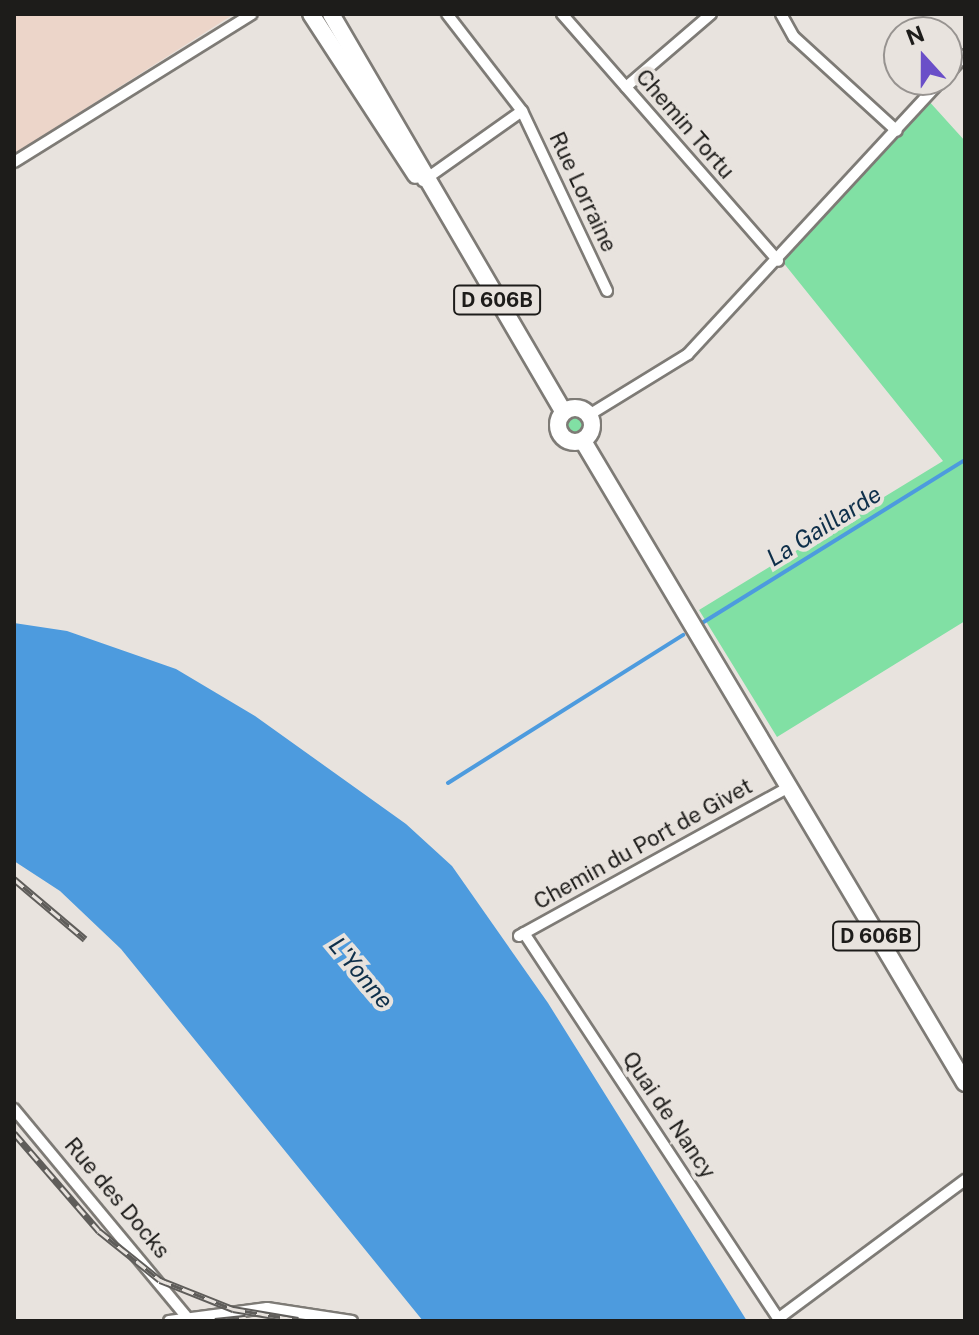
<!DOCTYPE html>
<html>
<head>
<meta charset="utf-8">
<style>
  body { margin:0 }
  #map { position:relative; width:979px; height:1335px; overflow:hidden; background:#e8e3de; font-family:"Public Sans",sans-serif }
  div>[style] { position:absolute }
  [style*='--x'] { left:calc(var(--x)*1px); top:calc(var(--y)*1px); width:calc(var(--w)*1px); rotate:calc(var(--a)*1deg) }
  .education>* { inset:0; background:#ecd5c9 }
  .green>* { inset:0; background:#81e0a4 }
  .round { border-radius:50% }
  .water>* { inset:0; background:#4d9bde }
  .stream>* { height:4px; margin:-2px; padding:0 2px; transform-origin:2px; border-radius:2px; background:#4d9bde }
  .roads { filter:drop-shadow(2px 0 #7e7b76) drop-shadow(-2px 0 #7e7b76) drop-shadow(0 2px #7e7b76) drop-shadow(0 -2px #7e7b76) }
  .minor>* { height:10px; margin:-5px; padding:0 5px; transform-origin:5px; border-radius:5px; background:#fff }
  .primary>* { height:16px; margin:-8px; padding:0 8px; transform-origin:8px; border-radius:8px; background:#fff }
  .primary>.ring { margin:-8px; padding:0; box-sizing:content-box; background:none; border:16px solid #fff; border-radius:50% }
  .rail>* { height:7px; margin-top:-3.5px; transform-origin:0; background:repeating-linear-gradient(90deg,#e8e3de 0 12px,#5f5d5a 0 24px); box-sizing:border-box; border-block:2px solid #5f5d5a }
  span { translate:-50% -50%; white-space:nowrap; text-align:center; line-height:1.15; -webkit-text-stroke:8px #e8e3de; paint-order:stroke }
  .shield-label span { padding:2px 6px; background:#e8e3de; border:2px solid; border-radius:6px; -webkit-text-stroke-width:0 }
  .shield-label { font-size:20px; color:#1d1c1a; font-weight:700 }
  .street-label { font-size:22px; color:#1d1c1a }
  .water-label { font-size:24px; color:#0e2f4a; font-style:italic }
  .frame { position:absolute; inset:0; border:16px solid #1d1c1a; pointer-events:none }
  .north { position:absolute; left:883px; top:16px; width:80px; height:80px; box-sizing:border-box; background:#e8e3de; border:2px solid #979390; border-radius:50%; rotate:339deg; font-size:22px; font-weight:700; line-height:32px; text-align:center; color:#1d1c1a }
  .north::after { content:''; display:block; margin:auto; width:28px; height:36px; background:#6a4fc8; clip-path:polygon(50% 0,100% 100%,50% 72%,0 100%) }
</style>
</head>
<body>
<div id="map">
  <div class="education">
    <i style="clip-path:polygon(14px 14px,234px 14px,14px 154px)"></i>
  </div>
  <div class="green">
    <i style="clip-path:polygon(927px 99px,965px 141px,965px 621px,777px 737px,699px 610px,943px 461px,782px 261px)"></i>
    <i class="round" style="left:564px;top:414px;width:22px;height:22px"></i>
  </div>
  <div class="water">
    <i style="clip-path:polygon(14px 623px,67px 631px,176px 669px,255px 716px,406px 824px,452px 866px,548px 1003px,747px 1321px,423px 1321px,121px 949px,60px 891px,14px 861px)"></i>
  </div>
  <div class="stream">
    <i style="--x:702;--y:623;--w:309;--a:-31.8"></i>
    <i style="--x:448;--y:783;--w:278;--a:-32.2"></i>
  </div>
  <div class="roads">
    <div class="minor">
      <i style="--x:447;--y:14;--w:123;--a:52.3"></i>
      <i style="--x:522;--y:111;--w:199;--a:64.7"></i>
      <i style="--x:562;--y:14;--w:328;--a:48.8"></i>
      <i style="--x:781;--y:14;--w:26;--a:61"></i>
      <i style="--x:794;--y:37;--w:139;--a:42.4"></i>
      <i style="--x:947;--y:75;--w:27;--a:-48"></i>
      <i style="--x:626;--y:87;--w:112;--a:-40.7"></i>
      <i style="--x:14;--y:162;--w:280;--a:-31.9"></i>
      <i style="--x:423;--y:181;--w:121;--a:-35.3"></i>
      <i style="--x:589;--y:415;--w:116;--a:-31.6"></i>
      <i style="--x:688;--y:354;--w:374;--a:-47.2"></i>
      <i style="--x:524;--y:933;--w:465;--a:56.6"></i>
      <i style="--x:519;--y:936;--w:306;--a:-28.9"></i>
      <i style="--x:14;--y:1109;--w:269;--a:50.3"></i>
      <i style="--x:779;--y:1318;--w:232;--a:-36.6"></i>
      <i style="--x:169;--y:1321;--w:99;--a:-7.6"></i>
      <i style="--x:267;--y:1308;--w:86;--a:8.7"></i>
    </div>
    <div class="primary">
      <i style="--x:311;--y:14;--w:192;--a:56.9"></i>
      <i style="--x:331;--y:14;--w:461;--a:59.7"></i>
      <i class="ring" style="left:558px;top:408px;width:18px;height:18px"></i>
      <i style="--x:583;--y:441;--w:747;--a:59.25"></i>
    </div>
  </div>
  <div class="rail">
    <i style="--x:14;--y:879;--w:93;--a:40.2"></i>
    <i style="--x:14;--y:1133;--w:130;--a:49.1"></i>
    <i style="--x:99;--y:1231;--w:78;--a:38.8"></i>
    <i style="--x:160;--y:1280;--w:79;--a:21.7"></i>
    <i style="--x:233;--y:1309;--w:66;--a:9.6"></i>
    <i style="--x:215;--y:1321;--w:31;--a:-6"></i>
  </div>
  <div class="shield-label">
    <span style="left:497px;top:300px">D 606B</span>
    <span style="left:876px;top:936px">D 606B</span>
  </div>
  <div class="street-label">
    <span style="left:685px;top:124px;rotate:49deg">Chemin Tortu</span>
    <span style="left:583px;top:192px;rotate:65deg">Rue Lorraine</span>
    <span style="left:643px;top:844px;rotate:-29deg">Chemin du Port de Givet</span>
    <span style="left:669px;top:1115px;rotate:56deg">Quai de Nancy</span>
    <span style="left:117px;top:1198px;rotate:50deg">Rue des Docks</span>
  </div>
  <div class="water-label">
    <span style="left:824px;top:526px;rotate:-32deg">La Gaillarde</span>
    <span style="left:361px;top:973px;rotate:50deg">L'Yonne</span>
  </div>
  <div class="frame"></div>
  <div class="north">N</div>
</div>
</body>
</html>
